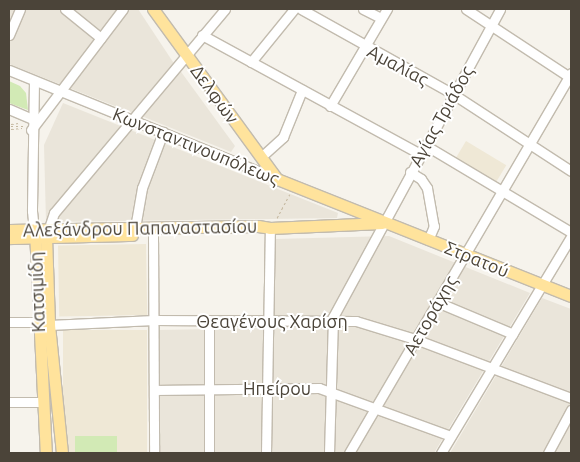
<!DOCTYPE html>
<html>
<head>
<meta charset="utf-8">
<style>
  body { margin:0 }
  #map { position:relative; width:580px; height:462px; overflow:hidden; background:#f6f3ec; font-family:Ubuntu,sans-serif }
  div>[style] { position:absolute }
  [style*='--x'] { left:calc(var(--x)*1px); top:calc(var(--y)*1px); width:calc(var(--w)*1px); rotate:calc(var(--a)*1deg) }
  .residential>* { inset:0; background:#eae5da }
  .education>* { inset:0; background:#efe8d6; transform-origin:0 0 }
  .green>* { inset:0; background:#d2eab5; transform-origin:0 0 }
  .path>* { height:1px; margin-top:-0.5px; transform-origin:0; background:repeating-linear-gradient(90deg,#c4b79f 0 2.5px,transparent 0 5px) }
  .roads { filter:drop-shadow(1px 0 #c2bbae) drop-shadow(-1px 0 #c2bbae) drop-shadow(0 1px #c2bbae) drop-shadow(0 -1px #c2bbae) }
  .minor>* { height:9px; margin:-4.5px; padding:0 4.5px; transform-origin:4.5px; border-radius:4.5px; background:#fff }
  .major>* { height:11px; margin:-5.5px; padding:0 5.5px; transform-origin:5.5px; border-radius:5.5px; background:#ffe39c }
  span { translate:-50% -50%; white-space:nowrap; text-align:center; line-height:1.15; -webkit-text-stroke:4px #fff; paint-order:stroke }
  .street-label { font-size:18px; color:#4b4439 }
  .frame { position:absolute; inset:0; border:10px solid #4b4439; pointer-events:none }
</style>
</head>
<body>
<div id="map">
  <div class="residential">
    <i style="clip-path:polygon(9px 9px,138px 9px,175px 65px,135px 114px,9px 64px)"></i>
    <i style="clip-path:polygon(179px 69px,235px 146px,231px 152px,139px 115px)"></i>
    <i style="clip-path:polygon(63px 103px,338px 213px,337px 218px,46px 222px,44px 145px)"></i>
    <i style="clip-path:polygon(389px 236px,530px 293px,434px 453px,158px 453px,157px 330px,273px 328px,275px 239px)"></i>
    <i style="clip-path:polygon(542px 298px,571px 309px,571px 453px,450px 453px)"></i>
  </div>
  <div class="education">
    <i style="left:466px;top:141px;width:47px;height:20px;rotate:31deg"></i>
    <i style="left:146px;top:244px;width:71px;height:88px;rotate:89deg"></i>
    <i style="left:147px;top:330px;width:123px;height:84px;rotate:90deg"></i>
  </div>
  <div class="green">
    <i style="clip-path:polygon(9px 81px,20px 86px,26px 93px,28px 110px,9px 103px)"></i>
    <i style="left:117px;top:436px;width:17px;height:42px;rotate:90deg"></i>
  </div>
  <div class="path">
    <i style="--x:11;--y:124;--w:8;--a:-7"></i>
    <i style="--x:11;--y:126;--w:12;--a:0"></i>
    <i style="--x:11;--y:129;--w:11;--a:-5"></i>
    <i style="--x:277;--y:218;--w:27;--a:-62"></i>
  </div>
  <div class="roads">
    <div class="minor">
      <i style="--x:65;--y:9;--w:46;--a:38.9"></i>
      <i style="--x:301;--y:9;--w:174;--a:29.2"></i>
      <i style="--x:453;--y:94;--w:141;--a:33.1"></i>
      <i style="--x:363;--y:9;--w:20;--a:27"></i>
      <i style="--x:466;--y:9;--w:126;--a:33.3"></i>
      <i style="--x:9;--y:35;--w:28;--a:-67"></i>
      <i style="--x:202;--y:35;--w:248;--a:28.6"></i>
      <i style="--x:251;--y:62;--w:68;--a:-50.9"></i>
      <i style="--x:9;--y:70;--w:289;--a:22.1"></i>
      <i style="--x:34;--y:81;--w:130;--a:90.9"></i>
      <i style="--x:32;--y:211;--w:18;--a:84"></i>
      <i style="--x:330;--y:106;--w:113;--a:-59.6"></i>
      <i style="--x:9;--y:109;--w:25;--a:23"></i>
      <i style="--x:31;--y:130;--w:152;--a:-52.8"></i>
      <i style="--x:425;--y:145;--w:170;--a:30.8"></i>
      <i style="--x:261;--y:157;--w:30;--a:-42"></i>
      <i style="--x:283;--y:137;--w:51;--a:-68"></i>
      <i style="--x:410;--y:172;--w:13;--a:32"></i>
      <i style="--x:421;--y:179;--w:11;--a:56"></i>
      <i style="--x:427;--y:188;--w:39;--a:80"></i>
      <i style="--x:434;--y:226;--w:15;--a:113"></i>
      <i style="--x:49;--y:228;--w:16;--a:-72"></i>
      <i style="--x:54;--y:213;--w:266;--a:-50"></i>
      <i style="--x:135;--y:228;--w:41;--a:-80.1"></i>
      <i style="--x:142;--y:188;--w:60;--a:-69.4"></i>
      <i style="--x:153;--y:235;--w:218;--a:89.7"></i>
      <i style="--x:437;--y:302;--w:82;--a:22.8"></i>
      <i style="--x:209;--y:320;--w:133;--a:90"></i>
      <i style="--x:9;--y:322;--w:29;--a:0"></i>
      <i style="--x:49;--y:325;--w:105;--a:-2.7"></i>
      <i style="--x:154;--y:320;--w:202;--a:0.3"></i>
      <i style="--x:356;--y:321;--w:62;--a:17"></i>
      <i style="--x:415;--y:339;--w:167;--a:20.7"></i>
      <i style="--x:154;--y:390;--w:165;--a:-0.7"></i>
      <i style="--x:319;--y:388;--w:140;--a:20"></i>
      <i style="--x:9;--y:402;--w:33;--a:0"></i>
      <i style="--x:266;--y:453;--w:225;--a:-89"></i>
      <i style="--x:329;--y:453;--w:136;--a:-88.3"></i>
      <i style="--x:333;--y:317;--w:350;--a:-61.5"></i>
      <i style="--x:349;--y:453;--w:440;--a:-59.7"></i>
      <i style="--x:441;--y:453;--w:252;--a:-59"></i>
      <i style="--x:548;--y:453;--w:49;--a:-61.9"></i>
    </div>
    <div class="major">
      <i style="--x:153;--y:9;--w:210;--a:53.9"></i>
      <i style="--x:277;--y:179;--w:316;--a:21.7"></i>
      <i style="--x:9;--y:230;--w:249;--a:-0.9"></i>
      <i style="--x:258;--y:226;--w:12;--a:9"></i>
      <i style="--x:270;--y:228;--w:112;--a:-2.6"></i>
      <i style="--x:48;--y:230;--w:7;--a:106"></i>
      <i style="--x:46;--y:237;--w:88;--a:88"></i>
      <i style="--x:49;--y:325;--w:129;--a:84.2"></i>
      <i style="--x:35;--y:231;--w:222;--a:87.2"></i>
      <i style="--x:9;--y:238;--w:123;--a:-1.4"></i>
    </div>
  </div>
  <div class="street-label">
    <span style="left:398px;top:65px;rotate:28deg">Αμαλίας</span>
    <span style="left:215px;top:94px;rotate:54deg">Δελφών</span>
    <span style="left:441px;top:116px;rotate:-61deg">Αγίας Τριάδος</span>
    <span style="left:196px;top:146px;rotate:22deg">Κωνσταντινουπόλεως</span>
    <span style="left:140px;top:228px;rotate:-1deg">Αλεξάνδρου Παπαναστασίου</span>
    <span style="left:477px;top:259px;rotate:22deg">Στρατού</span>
    <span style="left:37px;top:292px;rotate:-92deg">Κατσιμίδη</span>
    <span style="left:430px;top:315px;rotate:-60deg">Αετοράχης</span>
    <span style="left:272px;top:321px">Θεαγένους Χαρίση</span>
    <span style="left:277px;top:388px">Ηπείρου</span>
  </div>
  <div class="frame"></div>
</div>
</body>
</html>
